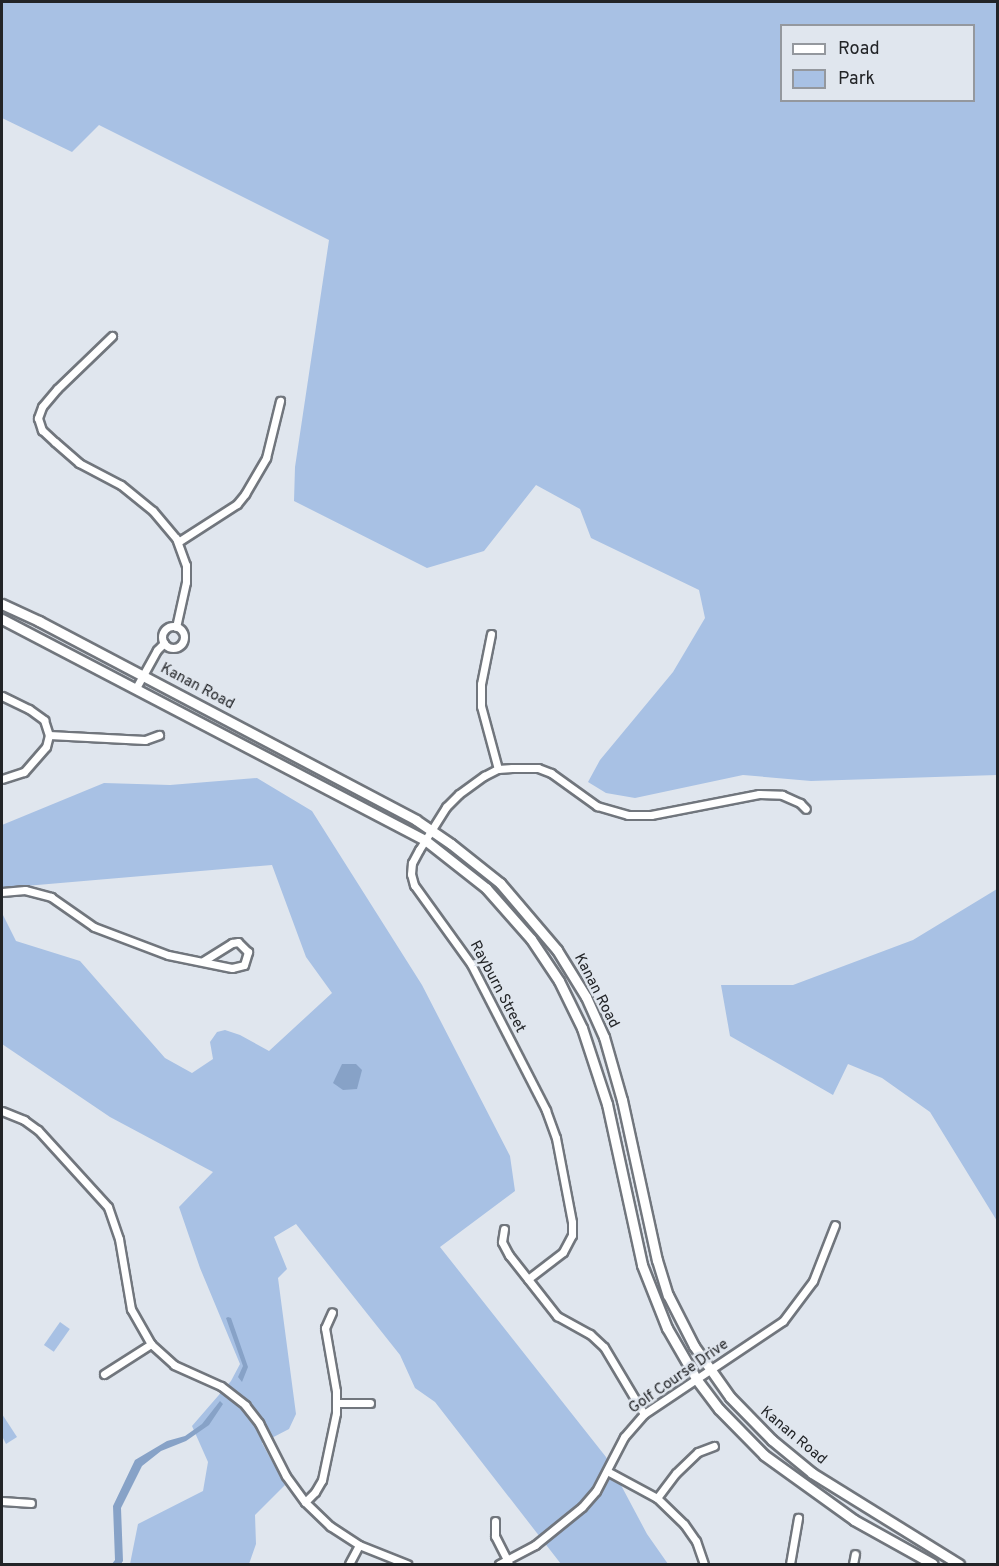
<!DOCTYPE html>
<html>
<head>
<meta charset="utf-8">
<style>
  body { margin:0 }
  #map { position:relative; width:999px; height:1566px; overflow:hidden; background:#e0e6ee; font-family:Overpass,sans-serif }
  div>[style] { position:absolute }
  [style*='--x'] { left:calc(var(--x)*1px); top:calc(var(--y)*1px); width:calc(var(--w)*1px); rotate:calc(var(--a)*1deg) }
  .green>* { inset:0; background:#a8c1e4; transform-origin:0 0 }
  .water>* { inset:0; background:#87a2c7 }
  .roads { filter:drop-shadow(2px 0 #71767d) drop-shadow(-2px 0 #71767d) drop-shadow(0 2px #71767d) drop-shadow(0 -2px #71767d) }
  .minor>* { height:7px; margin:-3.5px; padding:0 3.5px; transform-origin:3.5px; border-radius:3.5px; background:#fff }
  .minor>.ring { margin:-3.5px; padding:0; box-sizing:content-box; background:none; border:7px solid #fff; border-radius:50% }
  .secondary>* { height:9px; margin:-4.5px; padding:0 4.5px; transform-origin:4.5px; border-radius:4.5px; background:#fff }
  span { translate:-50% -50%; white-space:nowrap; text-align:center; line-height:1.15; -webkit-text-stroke:5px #e0e6ee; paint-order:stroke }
  .street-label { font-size:15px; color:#222427 }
  .frame { position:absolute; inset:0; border:3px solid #222427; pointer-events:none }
  .legend { position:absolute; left:780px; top:24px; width:195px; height:78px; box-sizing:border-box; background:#e0e6ee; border:2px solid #94989e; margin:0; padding:8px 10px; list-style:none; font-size:18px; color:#222427 }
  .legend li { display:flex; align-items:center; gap:12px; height:30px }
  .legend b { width:30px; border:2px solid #94989e }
</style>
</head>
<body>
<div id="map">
  <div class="green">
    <i style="clip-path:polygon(evenodd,2px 2px,997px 2px,997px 775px,811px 781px,743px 775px,635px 798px,606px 793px,588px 782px,600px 760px,673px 672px,705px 618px,699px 590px,591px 538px,580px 509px,536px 485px,484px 551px,427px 568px,294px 501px,295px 467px,329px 240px,99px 125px,72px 152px,2px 118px,2px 2px,782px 26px,974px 26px,974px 100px,782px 100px,782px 26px)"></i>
    <i style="clip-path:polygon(257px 778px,312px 811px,422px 985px,510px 1156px,515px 1191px,440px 1247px,606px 1457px,647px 1534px,668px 1564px,561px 1564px,435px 1402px,415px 1388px,400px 1355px,296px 1224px,274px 1237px,287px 1269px,278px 1278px,296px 1414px,289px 1429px,262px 1443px,285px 1485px,255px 1515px,256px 1544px,249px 1564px,130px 1564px,138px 1524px,203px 1491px,208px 1462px,192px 1426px,231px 1381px,240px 1364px,200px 1268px,179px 1207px,213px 1172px,110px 1117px,2px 1044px,2px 913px,16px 941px,80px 961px,165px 1058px,192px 1073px,213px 1059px,210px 1042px,217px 1032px,225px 1030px,240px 1035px,269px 1051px,332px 993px,306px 957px,272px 865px,2px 888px,2px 825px,104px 783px,170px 785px)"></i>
    <i style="clip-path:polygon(997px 889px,997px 1221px,930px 1112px,882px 1078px,848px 1064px,833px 1095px,730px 1036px,721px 985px,793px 985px,913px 940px)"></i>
    <i style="left:60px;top:1322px;width:12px;height:28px;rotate:35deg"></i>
    <i style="clip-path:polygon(2px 1414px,17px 1437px,6px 1444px,2px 1436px)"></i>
  </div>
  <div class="water">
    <i style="clip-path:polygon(342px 1064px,356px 1064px,362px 1070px,357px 1089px,343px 1090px,333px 1083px)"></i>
    <i style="clip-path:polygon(228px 1317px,231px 1318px,248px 1367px,242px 1382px,238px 1377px,243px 1366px,226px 1318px)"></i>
    <i style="clip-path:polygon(220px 1401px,223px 1404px,209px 1425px,186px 1441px,161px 1451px,142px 1466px,121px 1508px,123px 1561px,121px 1564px,112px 1564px,115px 1560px,113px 1506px,135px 1460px,167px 1441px,185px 1436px,202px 1424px)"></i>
  </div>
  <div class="roads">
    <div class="minor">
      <i style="--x:112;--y:336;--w:76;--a:136.1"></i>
      <i style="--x:57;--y:389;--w:23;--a:130"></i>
      <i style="--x:42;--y:407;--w:12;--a:110"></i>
      <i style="--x:38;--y:418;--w:13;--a:72"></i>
      <i style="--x:42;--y:430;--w:18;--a:43"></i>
      <i style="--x:55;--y:442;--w:32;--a:41"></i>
      <i style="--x:79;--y:463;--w:47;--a:27.6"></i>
      <i style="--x:121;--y:485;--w:41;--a:39.1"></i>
      <i style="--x:153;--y:511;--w:35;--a:50"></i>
      <i style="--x:176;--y:538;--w:29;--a:70"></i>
      <i style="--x:186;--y:565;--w:17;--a:90"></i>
      <i style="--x:186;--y:582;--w:46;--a:102.5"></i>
      <i style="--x:178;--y:542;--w:70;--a:-32.8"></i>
      <i style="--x:237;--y:504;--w:13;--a:-51"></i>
      <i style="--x:245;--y:494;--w:42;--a:-59.7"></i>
      <i style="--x:266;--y:458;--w:59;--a:-76.2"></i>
      <i class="ring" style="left:162px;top:626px;width:15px;height:15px"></i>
      <i style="--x:491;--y:634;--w:51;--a:101.3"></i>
      <i style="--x:481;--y:684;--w:22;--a:90"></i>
      <i style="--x:481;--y:706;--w:65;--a:74.9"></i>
      <i style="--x:136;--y:688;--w:43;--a:-61.1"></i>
      <i style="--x:157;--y:650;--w:10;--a:-45"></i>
      <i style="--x:2;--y:696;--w:30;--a:26"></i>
      <i style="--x:29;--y:709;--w:19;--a:36"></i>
      <i style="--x:44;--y:720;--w:16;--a:72"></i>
      <i style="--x:2;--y:779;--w:23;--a:-18"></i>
      <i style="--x:24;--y:772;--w:33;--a:-49"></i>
      <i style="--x:46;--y:747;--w:12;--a:-76"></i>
      <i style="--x:49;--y:735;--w:96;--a:3"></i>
      <i style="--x:145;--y:740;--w:15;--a:-20"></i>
      <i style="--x:2;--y:892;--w:23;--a:-5"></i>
      <i style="--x:25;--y:890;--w:27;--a:15"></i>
      <i style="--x:51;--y:897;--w:52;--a:34.9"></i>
      <i style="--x:94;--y:927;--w:79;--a:20.7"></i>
      <i style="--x:168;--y:955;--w:65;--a:11.5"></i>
      <i style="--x:232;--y:968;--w:12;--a:-14"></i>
      <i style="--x:244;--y:965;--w:14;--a:-73"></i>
      <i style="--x:248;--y:952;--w:14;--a:-135"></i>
      <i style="--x:238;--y:942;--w:6;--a:171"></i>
      <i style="--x:232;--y:943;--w:34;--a:148"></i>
      <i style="--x:2;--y:1111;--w:24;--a:22"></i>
      <i style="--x:24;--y:1120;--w:17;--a:36"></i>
      <i style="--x:38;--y:1130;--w:104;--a:47.7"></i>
      <i style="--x:108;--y:1207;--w:34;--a:71"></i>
      <i style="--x:119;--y:1239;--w:71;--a:80.3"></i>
      <i style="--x:131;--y:1309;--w:40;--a:60.3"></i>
      <i style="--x:151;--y:1344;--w:31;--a:42"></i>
      <i style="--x:174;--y:1365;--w:51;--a:24.1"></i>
      <i style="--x:221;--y:1386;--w:31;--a:38"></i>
      <i style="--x:245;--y:1405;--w:23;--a:52"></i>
      <i style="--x:259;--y:1423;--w:59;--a:63"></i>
      <i style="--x:286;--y:1476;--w:32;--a:54"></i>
      <i style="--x:305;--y:1502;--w:35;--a:44"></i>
      <i style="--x:330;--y:1526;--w:35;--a:33"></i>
      <i style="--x:359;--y:1545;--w:52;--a:21.6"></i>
      <i style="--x:504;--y:1229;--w:13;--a:99"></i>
      <i style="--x:502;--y:1242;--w:15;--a:62"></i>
      <i style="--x:509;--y:1255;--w:78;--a:51.8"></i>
      <i style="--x:557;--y:1316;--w:38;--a:29"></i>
      <i style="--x:590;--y:1334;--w:19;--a:43"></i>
      <i style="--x:604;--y:1347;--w:78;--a:59.2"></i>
      <i style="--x:528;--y:1279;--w:44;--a:-37.6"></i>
      <i style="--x:563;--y:1252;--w:19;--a:-62"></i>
      <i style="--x:572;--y:1235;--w:13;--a:-90"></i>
      <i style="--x:572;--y:1222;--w:86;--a:-100.8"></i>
      <i style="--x:556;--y:1138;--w:30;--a:-110"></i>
      <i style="--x:546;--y:1110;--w:164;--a:-117.2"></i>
      <i style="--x:471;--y:964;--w:97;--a:-125.8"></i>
      <i style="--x:414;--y:885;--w:11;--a:-105"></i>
      <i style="--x:411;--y:874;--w:11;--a:-85"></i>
      <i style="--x:412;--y:863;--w:15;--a:-62"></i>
      <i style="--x:419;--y:850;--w:51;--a:-57.9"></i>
      <i style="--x:446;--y:807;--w:18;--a:-45"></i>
      <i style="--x:459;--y:794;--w:31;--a:-36"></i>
      <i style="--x:484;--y:776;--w:16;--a:-27"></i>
      <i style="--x:498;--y:769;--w:14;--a:-4"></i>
      <i style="--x:512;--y:768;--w:26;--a:0"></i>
      <i style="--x:538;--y:768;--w:14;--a:21"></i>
      <i style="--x:551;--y:773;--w:57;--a:35.7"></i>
      <i style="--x:597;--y:806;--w:32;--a:16"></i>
      <i style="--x:628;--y:815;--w:23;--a:0"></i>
      <i style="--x:651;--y:815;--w:110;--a:-11"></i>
      <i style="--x:759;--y:794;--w:23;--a:2"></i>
      <i style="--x:782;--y:795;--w:20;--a:24"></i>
      <i style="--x:800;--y:803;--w:8;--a:45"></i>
      <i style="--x:104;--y:1374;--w:56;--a:-32.6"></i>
      <i style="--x:337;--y:1403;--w:33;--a:0"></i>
      <i style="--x:607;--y:1471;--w:57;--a:28.4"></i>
      <i style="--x:657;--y:1498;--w:37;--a:44"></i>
      <i style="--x:684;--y:1524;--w:21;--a:55"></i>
      <i style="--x:696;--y:1541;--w:24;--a:71"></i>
      <i style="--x:657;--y:1498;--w:31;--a:-53"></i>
      <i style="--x:676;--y:1473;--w:30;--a:-44"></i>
      <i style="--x:698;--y:1452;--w:17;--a:-21"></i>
      <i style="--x:2;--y:1501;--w:29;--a:4"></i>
      <i style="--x:305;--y:1502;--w:14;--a:-45"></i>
      <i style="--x:315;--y:1492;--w:14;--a:-60"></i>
      <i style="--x:322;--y:1480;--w:68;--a:-78.2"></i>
      <i style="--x:336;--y:1413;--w:22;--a:-90"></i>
      <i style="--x:336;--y:1391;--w:64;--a:-99.9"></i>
      <i style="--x:325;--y:1328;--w:17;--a:-66"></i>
      <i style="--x:495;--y:1521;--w:15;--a:90"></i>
      <i style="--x:495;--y:1536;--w:30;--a:63"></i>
      <i style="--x:349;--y:1564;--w:21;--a:-62"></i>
      <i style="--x:499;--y:1564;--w:41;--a:-27.8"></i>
      <i style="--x:535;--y:1545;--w:60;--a:-39"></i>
      <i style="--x:582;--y:1507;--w:21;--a:-49"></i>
      <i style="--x:596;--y:1491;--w:61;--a:-62.6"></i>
      <i style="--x:624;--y:1437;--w:30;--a:-49"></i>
      <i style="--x:644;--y:1414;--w:167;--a:-33.8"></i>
      <i style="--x:783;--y:1321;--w:50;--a:-53.1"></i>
      <i style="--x:813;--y:1281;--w:60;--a:-68.6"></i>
      <i style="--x:790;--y:1564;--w:47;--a:-80.1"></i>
      <i style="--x:853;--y:1564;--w:10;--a:-79"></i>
    </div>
    <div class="secondary">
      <i style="--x:2;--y:604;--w:41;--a:24.7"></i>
      <i style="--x:39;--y:621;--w:426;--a:27.8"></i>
      <i style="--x:416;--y:820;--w:42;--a:34.4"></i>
      <i style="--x:451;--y:844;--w:63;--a:38.5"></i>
      <i style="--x:500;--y:883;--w:88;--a:49.6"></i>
      <i style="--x:557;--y:950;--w:55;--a:58.3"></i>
      <i style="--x:586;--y:997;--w:44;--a:65.8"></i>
      <i style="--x:604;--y:1037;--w:66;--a:74.1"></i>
      <i style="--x:622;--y:1100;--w:164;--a:77.7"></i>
      <i style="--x:657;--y:1260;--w:37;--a:73"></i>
      <i style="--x:668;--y:1295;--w:57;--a:63"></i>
      <i style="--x:694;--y:1346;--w:62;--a:54.8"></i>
      <i style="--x:730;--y:1397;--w:60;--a:45.7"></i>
      <i style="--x:772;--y:1440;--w:52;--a:39.5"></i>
      <i style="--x:812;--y:1473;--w:173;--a:31.8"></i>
      <i style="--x:2;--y:619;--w:477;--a:27.6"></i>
      <i style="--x:425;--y:840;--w:78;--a:38.2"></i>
      <i style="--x:486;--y:888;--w:68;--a:48.6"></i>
      <i style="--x:531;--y:939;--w:50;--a:56.3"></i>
      <i style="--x:559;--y:981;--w:52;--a:63.9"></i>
      <i style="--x:582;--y:1028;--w:80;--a:71.8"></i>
      <i style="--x:607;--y:1104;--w:165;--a:77.7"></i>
      <i style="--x:642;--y:1265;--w:68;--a:68.4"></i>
      <i style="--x:667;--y:1328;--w:60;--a:60"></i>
      <i style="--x:697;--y:1380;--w:36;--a:53"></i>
      <i style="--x:719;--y:1409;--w:64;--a:45.6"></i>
      <i style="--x:764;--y:1455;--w:111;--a:35.8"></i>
      <i style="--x:854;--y:1520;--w:90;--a:29.1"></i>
    </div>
  </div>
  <div class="street-label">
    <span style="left:197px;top:687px;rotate:28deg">Kanan Road</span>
    <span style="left:497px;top:987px;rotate:62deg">Rayburn Street</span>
    <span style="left:596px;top:991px;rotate:63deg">Kanan Road</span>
    <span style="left:679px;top:1377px;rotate:-35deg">Golf Course Drive</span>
    <span style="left:793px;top:1436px;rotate:40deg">Kanan Road</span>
  </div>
  <div class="frame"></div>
  <ul class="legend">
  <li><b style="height:8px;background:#fff"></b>Road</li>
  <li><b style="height:16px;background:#a8c1e4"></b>Park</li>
  </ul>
</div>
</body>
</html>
